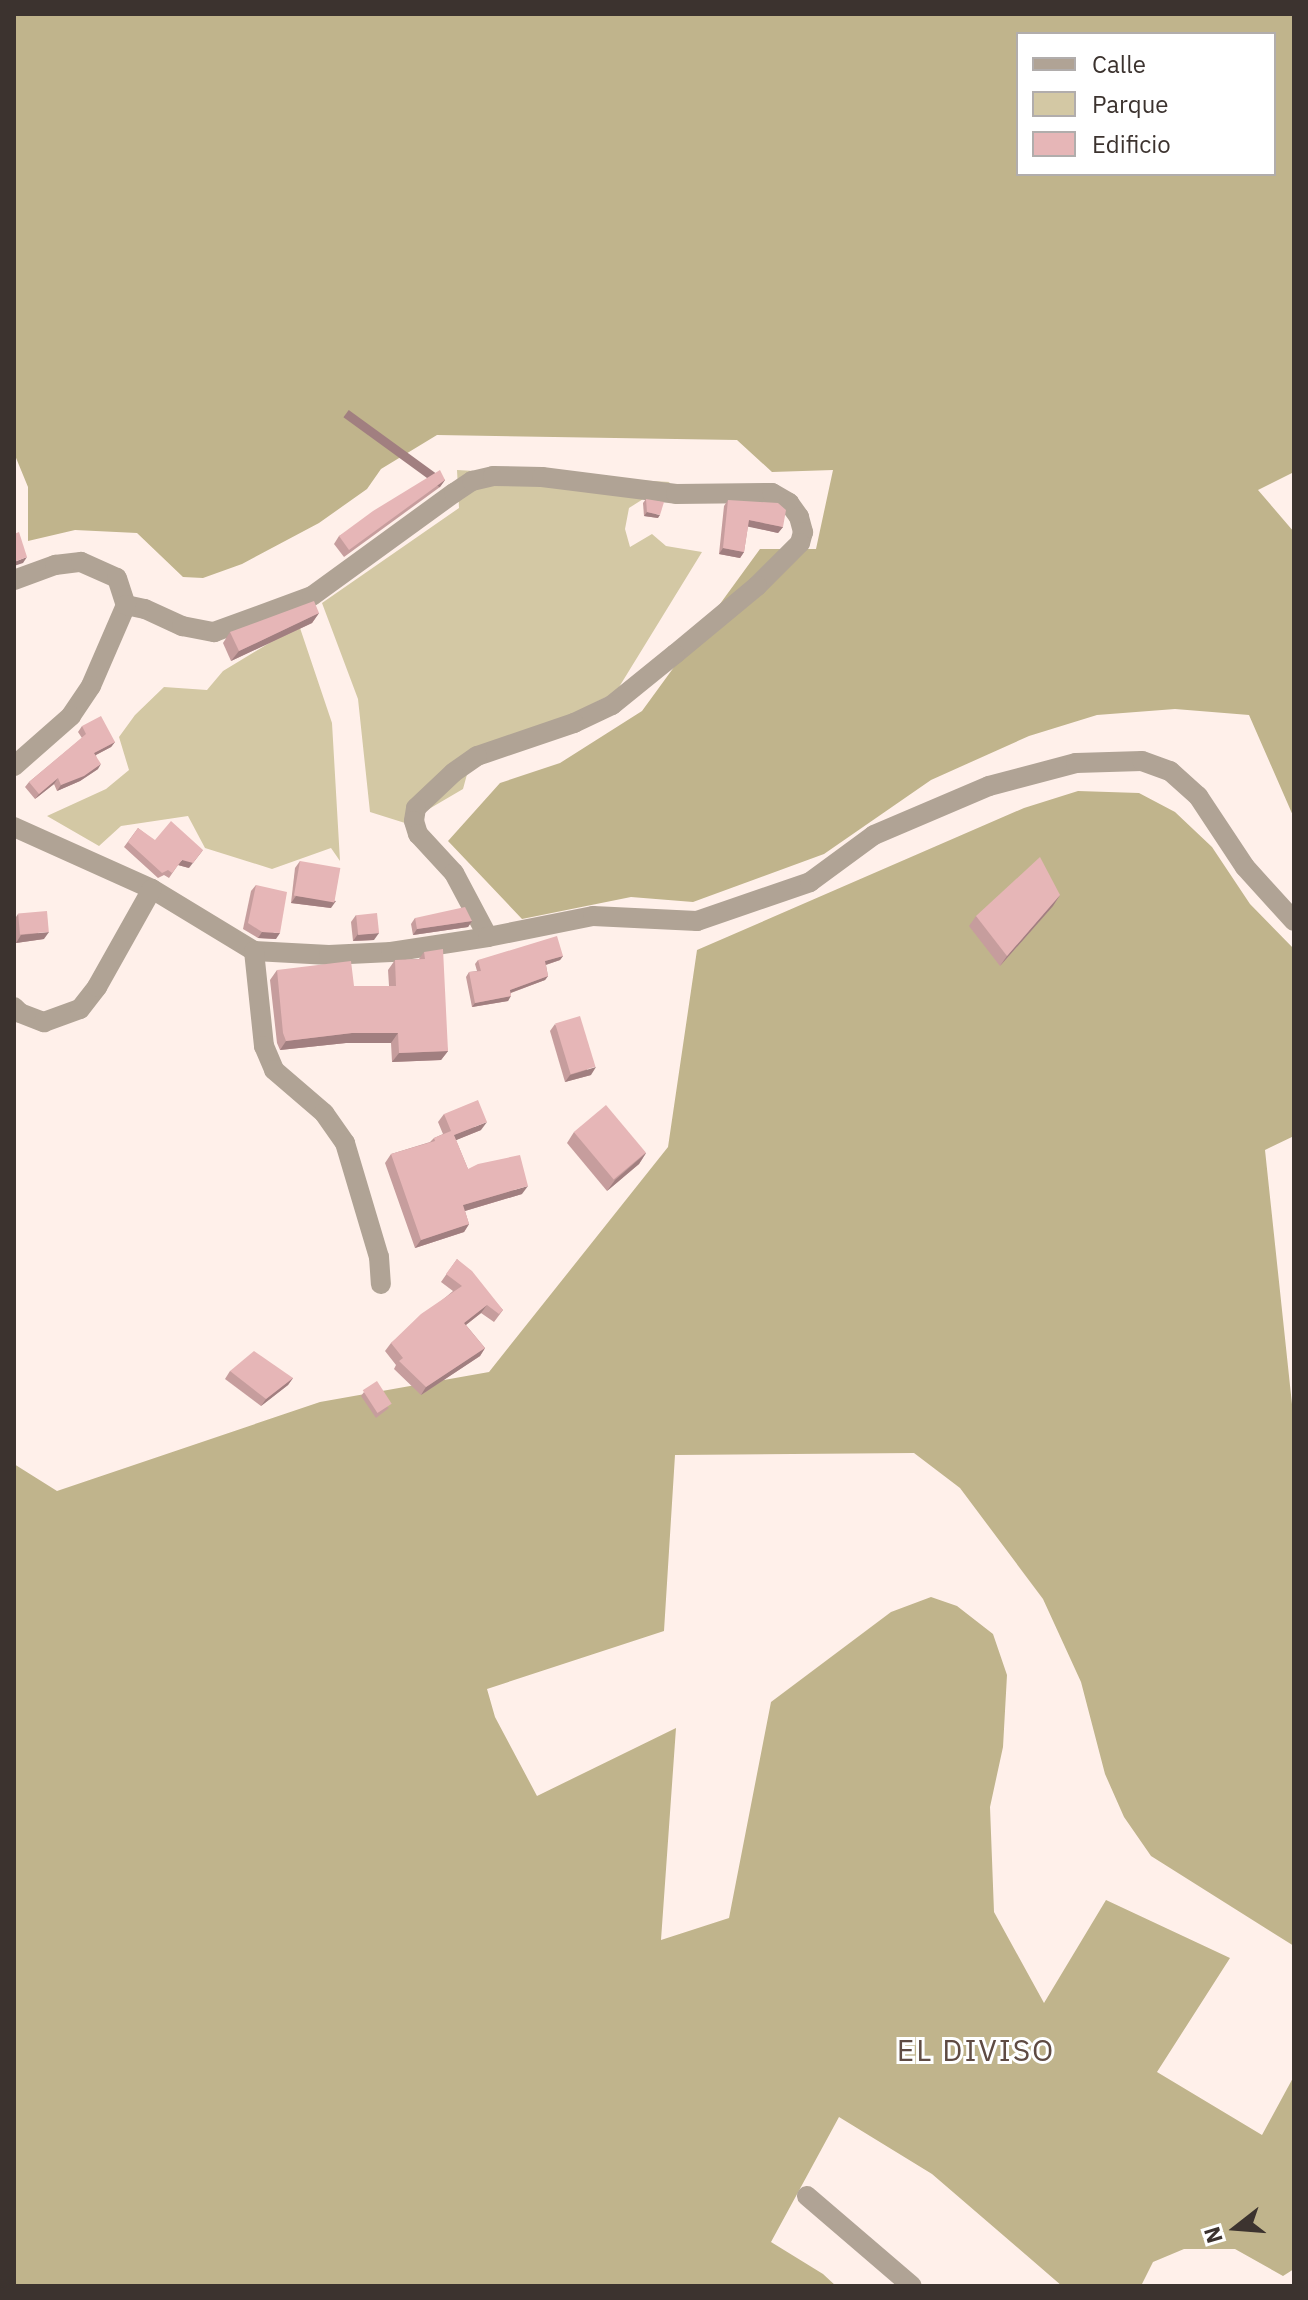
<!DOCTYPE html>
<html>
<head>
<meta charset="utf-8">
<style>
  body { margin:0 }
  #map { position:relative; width:1308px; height:2300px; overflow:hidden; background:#fff0ea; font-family:"IBM Plex Sans",sans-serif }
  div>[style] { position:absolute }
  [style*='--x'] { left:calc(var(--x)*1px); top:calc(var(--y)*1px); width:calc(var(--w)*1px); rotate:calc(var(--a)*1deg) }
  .green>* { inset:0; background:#d3c8a4 }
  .forest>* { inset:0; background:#c0b48c }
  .street>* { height:20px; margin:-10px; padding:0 10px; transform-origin:10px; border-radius:10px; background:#b0a395 }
  .wall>* { inset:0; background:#c69d9d }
  .shaded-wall>* { inset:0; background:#a17f80; transform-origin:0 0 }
  .building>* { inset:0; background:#e6b6b7; transform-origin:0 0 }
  span { translate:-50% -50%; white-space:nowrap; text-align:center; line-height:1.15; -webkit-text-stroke:6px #fff; paint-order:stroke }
  .neighbourhood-label { font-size:30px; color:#5f4b43; letter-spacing:2px }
  .frame { position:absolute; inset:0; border:16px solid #3c332f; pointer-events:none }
  .legend { position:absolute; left:1016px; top:32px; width:260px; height:144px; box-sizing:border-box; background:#fff; border:2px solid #b1adac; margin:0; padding:10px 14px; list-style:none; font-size:24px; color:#3c332f }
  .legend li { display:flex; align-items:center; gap:16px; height:40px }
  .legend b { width:40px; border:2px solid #b1adac }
  .north { position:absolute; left:1196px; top:2188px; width:80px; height:80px; -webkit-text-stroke:6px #fff; paint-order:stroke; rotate:253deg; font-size:22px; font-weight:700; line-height:32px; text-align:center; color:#3c332f }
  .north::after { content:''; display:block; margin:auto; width:28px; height:36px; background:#3c332f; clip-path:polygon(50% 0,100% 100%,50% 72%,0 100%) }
</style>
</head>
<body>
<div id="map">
  <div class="green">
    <i style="clip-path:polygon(457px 470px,670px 482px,629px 508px,625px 529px,630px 547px,652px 534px,666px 546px,702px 552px,616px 692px,469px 767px,463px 789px,405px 823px,370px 812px,358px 699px,322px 603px,459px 508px)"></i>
    <i style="clip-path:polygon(299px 625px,332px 723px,340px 861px,331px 848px,272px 869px,205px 848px,188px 816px,121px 826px,99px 846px,47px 816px,106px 789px,129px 770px,119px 737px,135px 715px,164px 687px,207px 690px,223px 671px)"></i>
  </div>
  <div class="forest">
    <i style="clip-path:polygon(evenodd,14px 14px,1294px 14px,1294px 472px,1258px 490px,1294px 532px,1294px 818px,1249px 715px,1175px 709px,1097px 715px,1029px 736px,931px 780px,824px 854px,693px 902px,631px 897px,522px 919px,448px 841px,500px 783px,560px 763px,642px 711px,760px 549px,816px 549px,833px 470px,772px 472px,737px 440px,437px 435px,381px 469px,367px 489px,319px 523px,242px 564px,203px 578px,183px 577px,137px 533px,75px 530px,28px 541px,28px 487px,14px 453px,14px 14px,1018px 34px,1274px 34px,1274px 174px,1018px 174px,1018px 34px)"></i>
    <i style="clip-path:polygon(1078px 791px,1139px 793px,1175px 812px,1212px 847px,1250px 904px,1294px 949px,1294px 1136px,1265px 1150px,1294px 1423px,1294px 1946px,1151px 1856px,1124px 1817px,1105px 1774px,1081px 1682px,1043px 1599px,960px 1488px,914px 1453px,675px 1455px,664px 1631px,487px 1689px,495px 1717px,537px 1796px,676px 1728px,661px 1940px,729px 1918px,771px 1702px,891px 1612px,931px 1597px,957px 1606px,993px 1634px,1007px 1675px,1003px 1747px,990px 1807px,994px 1912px,1044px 2003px,1106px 1900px,1230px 1958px,1157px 2072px,1262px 2135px,1294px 2076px,1294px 2269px,1283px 2276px,1235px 2249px,1184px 2249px,1153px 2262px,1141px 2286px,1062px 2286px,932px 2174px,839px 2117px,771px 2242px,823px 2274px,836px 2286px,14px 2286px,14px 1464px,57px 1491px,320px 1402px,489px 1372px,668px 1147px,697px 950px,1024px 808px)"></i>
  </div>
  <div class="street">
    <i style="--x:14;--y:580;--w:44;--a:-20.1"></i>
    <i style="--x:55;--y:565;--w:26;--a:-7"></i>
    <i style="--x:81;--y:562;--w:39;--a:24"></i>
    <i style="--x:117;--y:578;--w:28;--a:72"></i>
    <i style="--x:126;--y:605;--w:88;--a:113.4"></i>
    <i style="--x:91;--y:686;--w:36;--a:124"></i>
    <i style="--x:71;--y:716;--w:76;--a:138.7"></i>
    <i style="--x:126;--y:605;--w:19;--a:12"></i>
    <i style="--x:145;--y:609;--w:41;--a:24.7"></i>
    <i style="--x:182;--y:626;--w:33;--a:11"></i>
    <i style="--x:214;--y:632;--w:104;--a:-20.2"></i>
    <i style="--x:312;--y:596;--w:175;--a:-36"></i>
    <i style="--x:454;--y:493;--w:22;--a:-34"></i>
    <i style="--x:472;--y:481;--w:22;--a:-13"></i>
    <i style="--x:493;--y:476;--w:49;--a:1.2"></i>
    <i style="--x:542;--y:477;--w:135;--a:7.2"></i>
    <i style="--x:676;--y:494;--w:96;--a:-0.6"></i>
    <i style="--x:772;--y:493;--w:20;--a:30"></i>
    <i style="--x:789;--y:503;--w:17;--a:54"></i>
    <i style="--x:799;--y:517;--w:16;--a:75"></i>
    <i style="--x:803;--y:532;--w:11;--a:105"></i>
    <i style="--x:800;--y:543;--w:61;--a:135"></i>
    <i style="--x:757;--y:586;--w:107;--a:140.3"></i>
    <i style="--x:675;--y:654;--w:81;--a:141"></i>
    <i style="--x:612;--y:705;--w:42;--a:154.7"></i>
    <i style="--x:574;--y:723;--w:102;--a:161.2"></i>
    <i style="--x:477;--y:756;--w:29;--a:145"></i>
    <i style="--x:453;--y:773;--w:51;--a:136.6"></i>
    <i style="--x:416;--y:808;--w:13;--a:99"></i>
    <i style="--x:414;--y:821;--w:14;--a:73"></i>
    <i style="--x:418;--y:834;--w:53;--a:47.3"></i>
    <i style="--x:454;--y:873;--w:72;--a:62"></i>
    <i style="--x:14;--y:827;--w:151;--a:24.2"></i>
    <i style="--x:152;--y:889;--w:119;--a:31.3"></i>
    <i style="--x:254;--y:951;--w:75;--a:3.1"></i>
    <i style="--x:329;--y:955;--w:62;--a:-2.8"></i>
    <i style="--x:391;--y:952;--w:98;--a:-8.8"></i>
    <i style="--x:488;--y:937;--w:107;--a:-11.3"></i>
    <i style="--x:593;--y:916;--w:104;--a:2.8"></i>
    <i style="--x:697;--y:921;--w:120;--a:-19"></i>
    <i style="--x:810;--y:882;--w:79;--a:-36.3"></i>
    <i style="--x:874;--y:835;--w:125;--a:-23.1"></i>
    <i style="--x:989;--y:786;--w:90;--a:-14.8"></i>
    <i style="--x:1076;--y:763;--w:66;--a:-1.7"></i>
    <i style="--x:1142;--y:761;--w:30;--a:20"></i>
    <i style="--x:1170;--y:771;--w:38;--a:42"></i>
    <i style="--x:1198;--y:796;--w:85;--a:56.5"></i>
    <i style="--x:1245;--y:867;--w:73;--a:47.8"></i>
    <i style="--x:254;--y:951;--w:96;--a:84"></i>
    <i style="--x:264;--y:1046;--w:26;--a:67"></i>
    <i style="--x:274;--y:1070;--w:66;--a:40.7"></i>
    <i style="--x:324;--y:1113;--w:37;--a:55"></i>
    <i style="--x:345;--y:1143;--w:119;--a:73.4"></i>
    <i style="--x:379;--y:1257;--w:27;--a:86"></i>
    <i style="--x:14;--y:1007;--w:8;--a:45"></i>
    <i style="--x:20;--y:1013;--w:26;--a:21"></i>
    <i style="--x:44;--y:1022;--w:38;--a:-20"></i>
    <i style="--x:80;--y:1009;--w:28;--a:-52"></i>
    <i style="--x:97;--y:987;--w:112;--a:-60.7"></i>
    <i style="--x:807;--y:2196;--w:138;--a:40.6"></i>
  </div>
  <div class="wall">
    <i style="clip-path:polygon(445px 480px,440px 487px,344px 557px,334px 544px,339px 536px)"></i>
    <i style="clip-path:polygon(646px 499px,658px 518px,644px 516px,643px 503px)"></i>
    <i style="clip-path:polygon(728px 500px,783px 527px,778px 533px,748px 526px,744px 552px,740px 558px,719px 554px,724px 506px)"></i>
    <i style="clip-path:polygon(319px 613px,312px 623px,231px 661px,223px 643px,230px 632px)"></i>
    <i style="clip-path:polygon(82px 726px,115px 742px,111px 747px,96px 755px,98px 769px,80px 781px,57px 791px,54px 784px,35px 799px,25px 787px,29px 782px,82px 738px,78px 732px)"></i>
    <i style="clip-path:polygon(138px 828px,189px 868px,178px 865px,169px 878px,164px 875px,158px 878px,124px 847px)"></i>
    <i style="clip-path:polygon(300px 861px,331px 908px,291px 903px,295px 868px)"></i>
    <i style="clip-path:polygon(256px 885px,276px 939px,258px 938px,243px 929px,251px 891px)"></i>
    <i style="clip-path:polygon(1060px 895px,1053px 906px,1000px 966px,969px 926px,976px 916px)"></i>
    <i style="clip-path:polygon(18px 914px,44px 939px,16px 943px,14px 920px)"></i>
    <i style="clip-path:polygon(356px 915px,374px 940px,353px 941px,351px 922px)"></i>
    <i style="clip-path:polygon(415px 918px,472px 921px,468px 927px,413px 935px,411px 924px)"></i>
    <i style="clip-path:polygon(424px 952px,448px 1051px,441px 1060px,392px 1062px,391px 1043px,346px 1043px,280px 1050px,277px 1043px,270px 980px,277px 970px,354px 986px,389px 986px,388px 970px,395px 960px,419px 959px)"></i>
    <i style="clip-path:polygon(563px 956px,560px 960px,546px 965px,548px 976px,545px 980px,511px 993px,508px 1001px,472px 1007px,466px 977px,469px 972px,477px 971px,475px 964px,478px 960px)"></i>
    <i style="clip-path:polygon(555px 1024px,591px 1075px,565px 1082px,550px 1031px)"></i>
    <i style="clip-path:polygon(444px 1114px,481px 1130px,456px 1140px,468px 1169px,522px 1194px,465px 1211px,469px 1224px,464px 1232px,415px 1248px,385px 1163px,391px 1154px,430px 1142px,434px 1138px,443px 1134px,438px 1122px)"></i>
    <i style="clip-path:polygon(574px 1132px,646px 1153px,639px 1164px,607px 1191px,567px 1143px)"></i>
    <i style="clip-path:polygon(457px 1259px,503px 1310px,494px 1322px,481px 1313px,466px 1325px,485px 1348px,480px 1356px,421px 1395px,394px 1369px,396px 1365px,385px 1351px,391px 1343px,453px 1291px,441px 1282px)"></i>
    <i style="clip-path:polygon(230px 1371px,293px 1378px,288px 1385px,261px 1406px,225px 1379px)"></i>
    <i style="clip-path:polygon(364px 1392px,389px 1408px,376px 1418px,361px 1396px)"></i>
  </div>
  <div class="shaded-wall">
    <i style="left:445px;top:480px;width:9px;height:119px;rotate:126deg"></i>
    <i style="clip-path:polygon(647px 512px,660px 515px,658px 518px,644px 516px)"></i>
    <i style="clip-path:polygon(749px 520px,783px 527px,778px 533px,745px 526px)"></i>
    <i style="clip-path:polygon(723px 548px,744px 552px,740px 558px,719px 554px)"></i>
    <i style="clip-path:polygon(27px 557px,23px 563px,14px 566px,14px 562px)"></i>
    <i style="clip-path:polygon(319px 613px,312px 623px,231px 661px,239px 651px)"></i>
    <i style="clip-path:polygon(115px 742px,111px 747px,90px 758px,94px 753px)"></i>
    <i style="clip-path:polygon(101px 764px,98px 769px,80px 781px,57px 791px,61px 785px)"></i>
    <i style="clip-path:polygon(58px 778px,54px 784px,35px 799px,39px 794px)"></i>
    <i style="clip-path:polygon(203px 850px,189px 868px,178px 865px,182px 860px)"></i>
    <i style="clip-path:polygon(1060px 895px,1053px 906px,1000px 966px,1007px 956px)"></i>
    <i style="clip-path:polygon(296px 896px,336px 901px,331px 908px,291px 903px)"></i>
    <i style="clip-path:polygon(472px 921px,468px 927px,413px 935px,417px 929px)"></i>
    <i style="clip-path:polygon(49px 932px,44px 939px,16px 943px,21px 935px)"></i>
    <i style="clip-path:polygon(262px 932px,280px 933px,276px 939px,258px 938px)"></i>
    <i style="clip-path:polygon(379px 933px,374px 940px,353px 941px,358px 934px)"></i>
    <i style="clip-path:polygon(563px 956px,560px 960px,542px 966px,545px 961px)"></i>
    <i style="clip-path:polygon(548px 976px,545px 980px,507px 994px,510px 990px)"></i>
    <i style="clip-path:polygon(511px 996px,508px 1001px,472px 1007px,475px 1003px)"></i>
    <i style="clip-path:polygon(352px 1033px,398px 1033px,391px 1043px,346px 1043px,280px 1050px,286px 1041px)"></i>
    <i style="clip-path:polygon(448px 1051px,441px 1060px,392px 1062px,399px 1053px)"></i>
    <i style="clip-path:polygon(596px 1067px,591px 1075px,565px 1082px,570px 1075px)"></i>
    <i style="clip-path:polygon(487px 1122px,481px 1130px,449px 1143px,454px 1135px)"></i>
    <i style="clip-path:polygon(646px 1153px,639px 1164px,607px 1191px,615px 1180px)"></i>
    <i style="clip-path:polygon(528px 1186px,522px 1194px,458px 1213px,463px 1205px)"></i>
    <i style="clip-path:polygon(469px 1224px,464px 1232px,415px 1248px,421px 1240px)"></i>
    <i style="clip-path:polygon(487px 1305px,481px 1313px,458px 1331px,464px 1323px)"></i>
    <i style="clip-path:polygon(485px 1348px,480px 1356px,421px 1395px,426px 1387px)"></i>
    <i style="clip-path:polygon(293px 1378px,288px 1385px,261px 1406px,266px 1399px)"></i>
  </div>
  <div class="building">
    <i style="clip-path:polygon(440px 470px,445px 480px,349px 550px,339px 536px,373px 511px)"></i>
    <i style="clip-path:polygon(646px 499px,664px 502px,660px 515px,647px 512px)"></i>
    <i style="clip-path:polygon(728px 500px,778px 503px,786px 510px,783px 527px,749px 520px,744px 552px,723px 548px)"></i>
    <i style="clip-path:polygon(19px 532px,27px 557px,14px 562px,14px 534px)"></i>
    <i style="clip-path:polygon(314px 601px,319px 613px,239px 651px,230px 632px)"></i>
    <i style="clip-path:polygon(101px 716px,115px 742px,94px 753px,101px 764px,84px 776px,61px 785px,58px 778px,39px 794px,29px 782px,86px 734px,82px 726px)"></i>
    <i style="clip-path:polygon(171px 821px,203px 850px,193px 863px,182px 860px,172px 873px,168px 870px,162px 873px,128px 842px,138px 828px,155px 840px)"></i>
    <i style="clip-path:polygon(1040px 857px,1060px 895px,1007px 956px,976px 916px)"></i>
    <i style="left:300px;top:861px;width:41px;height:35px;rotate:10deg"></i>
    <i style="clip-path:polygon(256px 885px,287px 892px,280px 933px,262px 932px,248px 923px)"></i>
    <i style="clip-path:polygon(465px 907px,472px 921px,417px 929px,415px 918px)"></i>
    <i style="left:47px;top:911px;width:21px;height:29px;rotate:85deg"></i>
    <i style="left:377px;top:913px;width:20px;height:21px;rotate:84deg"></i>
    <i style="clip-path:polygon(557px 936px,563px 956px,545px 961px,548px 976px,510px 990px,511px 996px,475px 1003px,469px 972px,481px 971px,478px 960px)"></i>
    <i style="clip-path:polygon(443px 949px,448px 1051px,399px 1053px,398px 1033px,352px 1033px,286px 1041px,283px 1033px,277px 970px,351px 961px,354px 986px,396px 986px,395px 960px,425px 959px,424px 952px)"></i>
    <i style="left:580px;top:1016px;width:53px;height:26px;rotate:73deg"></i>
    <i style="clip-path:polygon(478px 1100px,487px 1122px,454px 1135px,468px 1169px,478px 1164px,520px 1155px,528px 1186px,463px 1205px,469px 1224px,421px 1240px,391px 1154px,435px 1141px,434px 1138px,451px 1131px,444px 1114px)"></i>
    <i style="left:606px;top:1105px;width:62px;height:42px;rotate:50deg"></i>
    <i style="clip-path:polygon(457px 1259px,472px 1271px,503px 1310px,499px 1314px,487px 1305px,464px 1323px,485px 1348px,426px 1387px,399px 1361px,403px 1358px,391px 1343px,421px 1314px,462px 1286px,446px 1274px)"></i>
    <i style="clip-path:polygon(254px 1351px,293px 1378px,266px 1399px,230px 1371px)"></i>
    <i style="left:377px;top:1381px;width:27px;height:17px;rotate:57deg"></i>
  </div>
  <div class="neighbourhood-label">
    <span style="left:976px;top:2050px">EL DIVISO</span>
  </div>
  <div class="frame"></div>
  <ul class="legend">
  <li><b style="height:10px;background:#b0a395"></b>Calle</li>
  <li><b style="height:22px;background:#d3c8a4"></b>Parque</li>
  <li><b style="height:22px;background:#e6b6b7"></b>Edificio</li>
  </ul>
  <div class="north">N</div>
</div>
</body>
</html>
